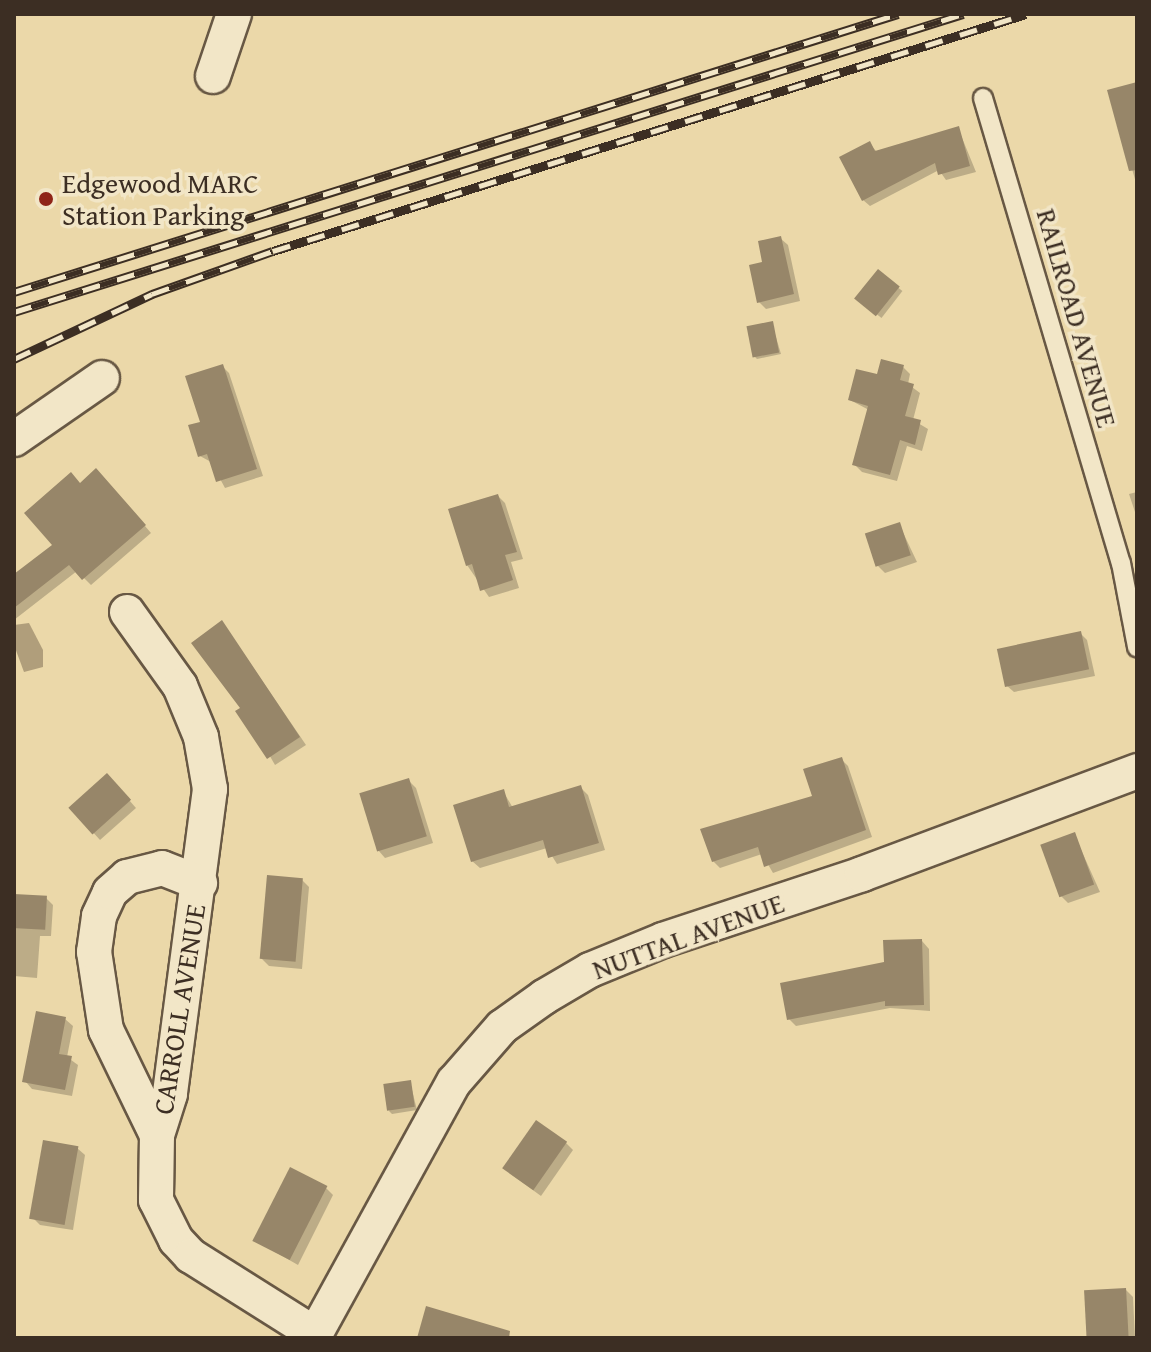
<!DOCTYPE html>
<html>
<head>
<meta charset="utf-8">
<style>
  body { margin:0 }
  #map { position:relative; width:1151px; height:1352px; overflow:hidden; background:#ebd8a9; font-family:"Gentium Book Plus",serif }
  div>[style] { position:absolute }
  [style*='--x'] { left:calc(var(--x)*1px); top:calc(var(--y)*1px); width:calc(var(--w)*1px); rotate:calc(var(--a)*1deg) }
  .water>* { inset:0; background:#b09e7b }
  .shadow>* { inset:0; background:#0003; transform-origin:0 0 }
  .building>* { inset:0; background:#978669; transform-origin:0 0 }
  .roads { filter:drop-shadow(2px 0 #685844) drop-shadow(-2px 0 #685844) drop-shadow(0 2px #685844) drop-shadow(0 -2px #685844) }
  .lane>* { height:18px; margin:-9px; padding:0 9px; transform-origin:9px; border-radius:9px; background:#f2e6c7 }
  .street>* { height:34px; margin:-17px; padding:0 17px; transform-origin:17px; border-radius:17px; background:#f2e6c7 }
  .rail>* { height:9px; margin-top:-4.5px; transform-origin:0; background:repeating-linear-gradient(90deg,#f2e6c7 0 18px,#3c2e23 0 36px); box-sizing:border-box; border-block:2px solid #3c2e23 }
  .dots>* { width:22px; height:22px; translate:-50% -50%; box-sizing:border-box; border:4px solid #f2e6c7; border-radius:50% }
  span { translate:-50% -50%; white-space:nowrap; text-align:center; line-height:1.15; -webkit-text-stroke:7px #f2e6c7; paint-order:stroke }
  .poi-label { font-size:28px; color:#3c2e23 }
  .left { translate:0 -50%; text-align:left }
  .street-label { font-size:28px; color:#3c2e23 }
  .frame { position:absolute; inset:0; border:16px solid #3c2e23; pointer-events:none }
</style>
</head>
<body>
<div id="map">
  <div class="water">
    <i style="clip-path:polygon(29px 623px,43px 650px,43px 667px,24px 672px,14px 645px,14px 625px)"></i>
  </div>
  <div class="shadow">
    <i style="clip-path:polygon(1137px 84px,1137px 186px,1109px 91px)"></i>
    <i style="clip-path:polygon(958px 128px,976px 172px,946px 180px,939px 170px,870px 206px,863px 200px,869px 143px,877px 152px)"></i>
    <i style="clip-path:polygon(780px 238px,788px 245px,800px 301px,766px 309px,759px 302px,765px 264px)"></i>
    <i style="left:878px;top:272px;width:31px;height:34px;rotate:38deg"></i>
    <i style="clip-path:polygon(772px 324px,781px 354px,757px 359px,754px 356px)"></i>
    <i style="clip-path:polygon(222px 366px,229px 373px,263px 476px,225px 488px,211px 462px,200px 456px)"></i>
    <i style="clip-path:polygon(903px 367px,910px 374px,908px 384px,920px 393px,913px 420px,928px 429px,922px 451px,907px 446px,897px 481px,862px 472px,854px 464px,869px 410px,850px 400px,878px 377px)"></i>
    <i style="clip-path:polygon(103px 477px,151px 533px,91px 585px,77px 571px,14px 620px,14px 576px,55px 545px,80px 485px)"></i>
    <i style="clip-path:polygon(1137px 492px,1137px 518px,1129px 494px)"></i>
    <i style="clip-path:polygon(498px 496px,505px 503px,523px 559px,511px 562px,519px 588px,489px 597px,467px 565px)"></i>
    <i style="clip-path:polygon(899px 524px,917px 562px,885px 573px,878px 566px)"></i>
    <i style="clip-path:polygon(222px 622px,306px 745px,275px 765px,243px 709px)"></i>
    <i style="clip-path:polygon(1080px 633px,1087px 640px,1095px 676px,1014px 692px,1006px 685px)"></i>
    <i style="clip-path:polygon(841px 759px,848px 766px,872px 837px,773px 873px,762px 854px,720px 868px,713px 861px,815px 797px)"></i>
    <i style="clip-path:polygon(409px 781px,416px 788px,433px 843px,385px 858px,378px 850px)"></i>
    <i style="clip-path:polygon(114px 783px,136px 808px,100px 840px,71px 808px)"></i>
    <i style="clip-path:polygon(581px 788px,588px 795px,605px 850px,557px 864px,547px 848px,480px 868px,472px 861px,503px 791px,513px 808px)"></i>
    <i style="clip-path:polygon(1074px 834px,1100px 892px,1068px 903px,1061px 896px)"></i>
    <i style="clip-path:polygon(302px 880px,309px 887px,302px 969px,269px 966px,261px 958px)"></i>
    <i style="clip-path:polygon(14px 896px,46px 898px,53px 905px,51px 936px,40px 936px,37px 978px,14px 976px)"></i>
    <i style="clip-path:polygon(922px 941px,929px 949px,930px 1011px,890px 1008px,796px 1026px,789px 1019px)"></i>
    <i style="clip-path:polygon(65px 1019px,73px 1026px,67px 1057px,78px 1065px,72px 1096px,32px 1089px,25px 1081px)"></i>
    <i style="clip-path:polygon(410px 1082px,417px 1110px,392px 1114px,389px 1111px)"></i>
    <i style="clip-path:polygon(566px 1143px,573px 1150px,541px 1196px,512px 1175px)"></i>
    <i style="clip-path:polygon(77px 1148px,85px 1155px,73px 1230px,40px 1225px,33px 1218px)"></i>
    <i style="clip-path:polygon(326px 1188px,333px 1195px,298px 1265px,256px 1241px)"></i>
    <i style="clip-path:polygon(1126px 1290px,1133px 1297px,1135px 1338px,1088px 1338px)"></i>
  </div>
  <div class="building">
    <i style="clip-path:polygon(1137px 82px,1137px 170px,1129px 171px,1107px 90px)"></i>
    <i style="clip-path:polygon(959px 126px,970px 166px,938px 175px,935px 163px,862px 201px,839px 157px,870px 141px,875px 151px)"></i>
    <i style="clip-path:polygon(781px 236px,794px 294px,757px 303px,749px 265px,762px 262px,758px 241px)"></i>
    <i style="left:878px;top:269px;width:28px;height:38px;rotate:39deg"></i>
    <i style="left:773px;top:321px;width:32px;height:27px;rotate:79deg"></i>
    <i style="clip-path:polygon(881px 359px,904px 365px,900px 380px,914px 384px,905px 416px,921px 420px,915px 445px,900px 440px,890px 475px,852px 465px,868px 406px,848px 400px,856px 369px,877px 374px)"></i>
    <i style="clip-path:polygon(223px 364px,257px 469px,216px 482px,207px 454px,198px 457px,188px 425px,200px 422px,185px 376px)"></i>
    <i style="clip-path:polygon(96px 468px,146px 525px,82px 580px,69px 565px,14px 608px,14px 574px,52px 545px,24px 513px,71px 472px,80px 483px)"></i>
    <i style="clip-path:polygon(498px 494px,517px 552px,505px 555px,513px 580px,480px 591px,472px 564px,466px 566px,448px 509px)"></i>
    <i style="left:900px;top:522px;width:35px;height:37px;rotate:72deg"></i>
    <i style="clip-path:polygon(222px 620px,300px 737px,267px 759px,235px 711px,240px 708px,191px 643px)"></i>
    <i style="left:1081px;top:631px;width:39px;height:86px;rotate:78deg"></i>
    <i style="clip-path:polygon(842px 757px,866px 830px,764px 867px,758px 847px,712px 862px,700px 829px,812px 796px,803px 769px)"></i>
    <i style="left:107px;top:773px;width:36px;height:52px;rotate:48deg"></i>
    <i style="left:409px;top:778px;width:61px;height:52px;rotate:73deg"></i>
    <i style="clip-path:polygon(581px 785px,599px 843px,548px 858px,543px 840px,471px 862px,453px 805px,504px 789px,509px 807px)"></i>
    <i style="left:1075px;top:832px;width:56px;height:37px;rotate:70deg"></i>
    <i style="left:267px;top:875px;width:36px;height:84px;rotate:5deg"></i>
    <i style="left:14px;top:894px;width:33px;height:34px;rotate:3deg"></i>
    <i style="clip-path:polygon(922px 939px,924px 1005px,885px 1006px,885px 1001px,787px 1020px,780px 983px,884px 962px,883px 940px)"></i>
    <i style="clip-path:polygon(36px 1011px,66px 1017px,59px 1054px,72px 1056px,65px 1090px,22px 1082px)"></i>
    <i style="left:411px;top:1080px;width:27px;height:28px;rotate:82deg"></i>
    <i style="left:536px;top:1120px;width:38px;height:59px;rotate:35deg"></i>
    <i style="left:43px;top:1140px;width:36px;height:80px;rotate:10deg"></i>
    <i style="left:290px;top:1167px;width:42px;height:83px;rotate:27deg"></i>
    <i style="left:1126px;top:1288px;width:50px;height:42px;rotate:87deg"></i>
    <i style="clip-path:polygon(426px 1306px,510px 1331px,509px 1338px,417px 1338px)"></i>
  </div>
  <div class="roads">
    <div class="lane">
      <i style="--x:983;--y:98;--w:485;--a:73.5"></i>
      <i style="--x:1121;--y:563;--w:86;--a:79.2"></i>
    </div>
    <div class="street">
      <i style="--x:213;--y:76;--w:65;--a:-71.3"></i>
      <i style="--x:14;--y:439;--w:107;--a:-34.7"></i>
      <i style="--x:127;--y:612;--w:91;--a:54.4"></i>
      <i style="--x:180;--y:686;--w:55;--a:67.6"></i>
      <i style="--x:201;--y:737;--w:53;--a:80.2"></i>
      <i style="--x:210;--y:789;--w:308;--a:97.5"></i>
      <i style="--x:170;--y:1094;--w:43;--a:107.6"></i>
      <i style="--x:157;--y:1135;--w:65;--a:90.9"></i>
      <i style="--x:156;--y:1200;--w:45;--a:63.4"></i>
      <i style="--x:176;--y:1240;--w:22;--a:47"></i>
      <i style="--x:191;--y:1256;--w:146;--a:32.2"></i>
      <i style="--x:157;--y:1135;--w:117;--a:-115.9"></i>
      <i style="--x:106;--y:1030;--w:79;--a:-98.7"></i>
      <i style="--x:94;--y:952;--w:36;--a:-82"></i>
      <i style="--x:99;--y:916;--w:26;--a:-65"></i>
      <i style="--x:110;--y:892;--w:23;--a:-41"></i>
      <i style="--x:127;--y:877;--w:36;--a:-14"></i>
      <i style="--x:162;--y:868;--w:41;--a:21.5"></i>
      <i style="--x:313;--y:1338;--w:292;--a:-61.2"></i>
      <i style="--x:454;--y:1082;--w:73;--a:-48.9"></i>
      <i style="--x:502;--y:1027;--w:52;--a:-35.5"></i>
      <i style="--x:544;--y:997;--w:53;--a:-30.4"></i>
      <i style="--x:590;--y:970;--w:79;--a:-22.3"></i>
      <i style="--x:663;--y:940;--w:210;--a:-18.3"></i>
      <i style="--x:862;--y:874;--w:294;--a:-20.5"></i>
    </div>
  </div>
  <div class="rail">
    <i style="--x:14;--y:292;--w:927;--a:-17.46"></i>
    <i style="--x:14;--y:312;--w:995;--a:-17.43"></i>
    <i style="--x:14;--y:359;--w:153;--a:-25.2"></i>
    <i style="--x:152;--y:294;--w:128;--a:-19.6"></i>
    <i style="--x:273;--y:251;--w:789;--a:-17.47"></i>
  </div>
  <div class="dots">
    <i style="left:46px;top:199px;background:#8f2418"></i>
  </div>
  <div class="poi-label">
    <span class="left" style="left:62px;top:199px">Edgewood MARC<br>Station Parking</span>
  </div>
  <div class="street-label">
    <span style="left:1077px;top:318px;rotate:74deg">RAILROAD AVENUE</span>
    <span style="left:688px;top:936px;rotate:-20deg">NUTTAL AVENUE</span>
    <span style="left:179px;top:1009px;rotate:-81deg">CARROLL AVENUE</span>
  </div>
  <div class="frame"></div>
</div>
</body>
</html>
